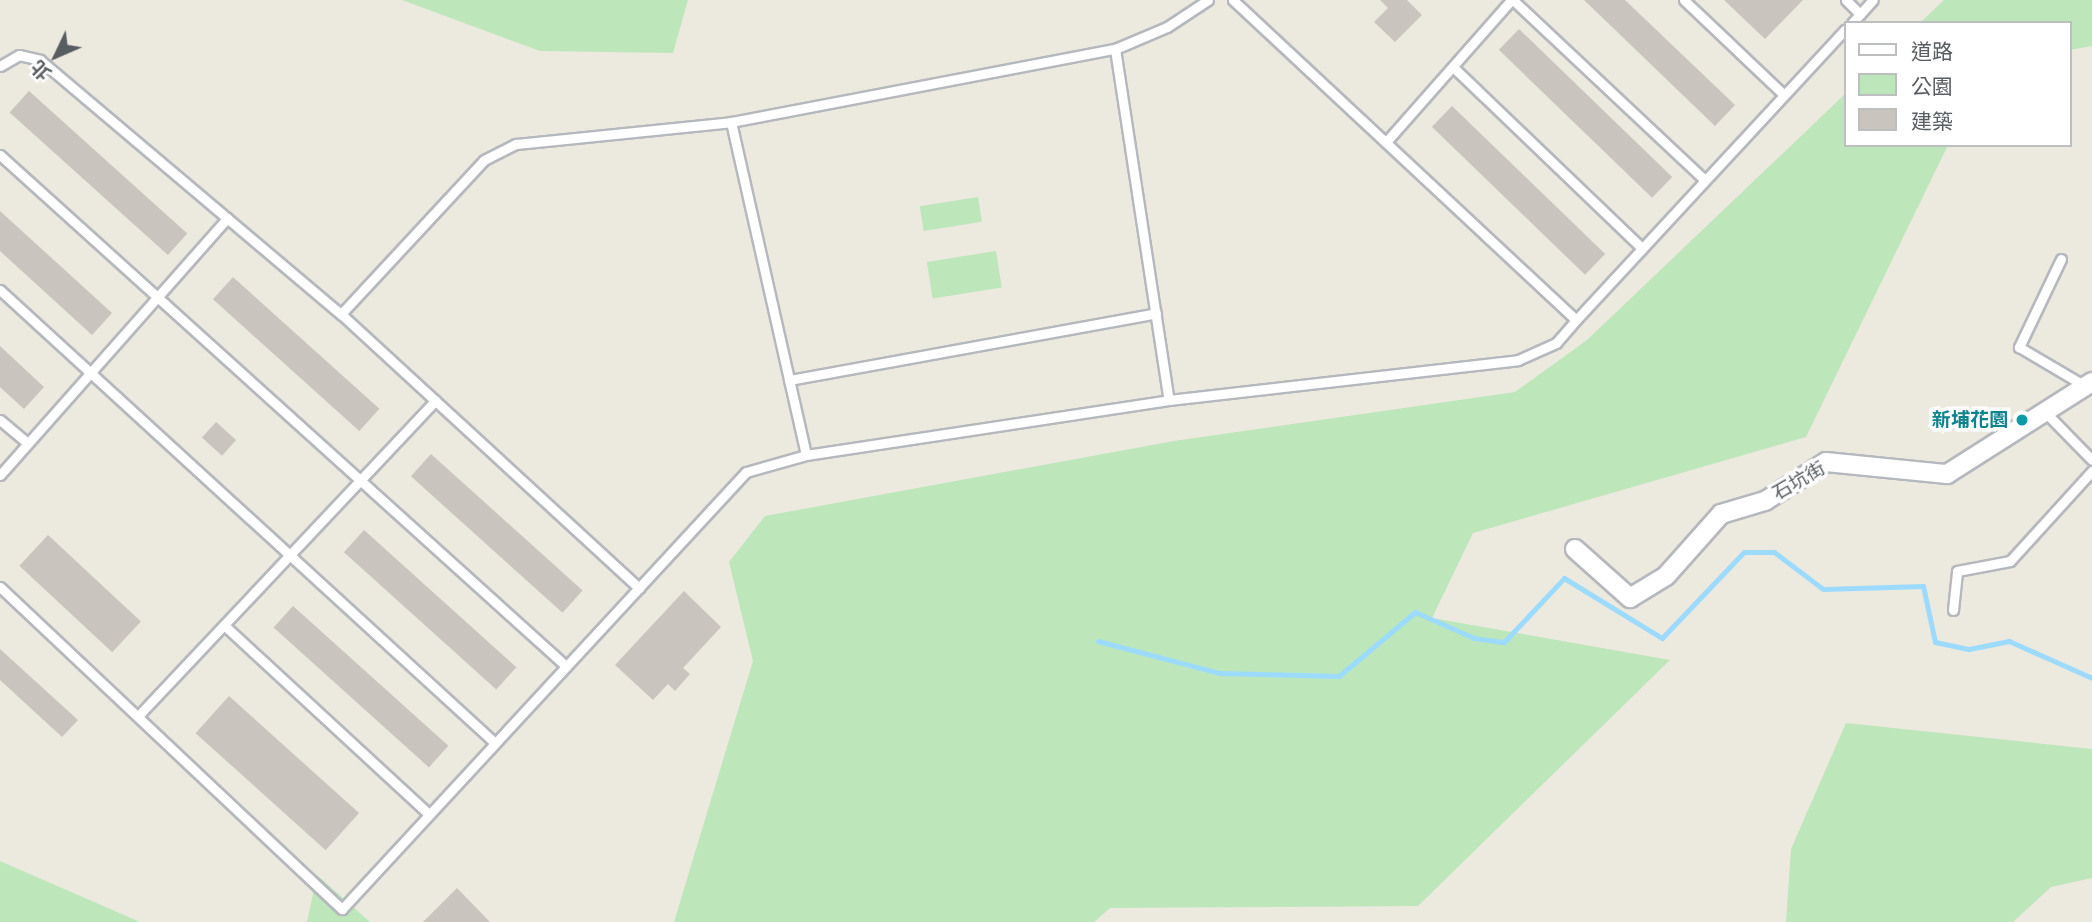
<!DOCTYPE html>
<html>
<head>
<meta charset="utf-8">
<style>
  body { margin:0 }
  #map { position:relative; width:2092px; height:922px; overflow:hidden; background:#ece9df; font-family:Ubuntu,"Noto Sans TC",sans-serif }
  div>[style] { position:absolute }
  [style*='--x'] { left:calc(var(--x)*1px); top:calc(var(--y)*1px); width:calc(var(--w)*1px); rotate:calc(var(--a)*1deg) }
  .green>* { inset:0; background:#bde6ba; transform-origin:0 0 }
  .stream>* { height:5px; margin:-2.5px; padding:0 2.5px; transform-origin:2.5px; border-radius:2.5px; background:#9cdbff }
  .building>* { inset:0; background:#c9c5be; transform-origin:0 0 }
  .roads { filter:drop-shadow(2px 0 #b5b8bd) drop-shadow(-2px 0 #b5b8bd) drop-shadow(0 2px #b5b8bd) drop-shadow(0 -2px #b5b8bd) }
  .service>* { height:9px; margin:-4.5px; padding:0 4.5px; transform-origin:4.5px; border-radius:4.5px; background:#fff }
  .minor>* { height:18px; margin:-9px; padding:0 9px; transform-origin:9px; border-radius:9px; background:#fff }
  .dots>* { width:19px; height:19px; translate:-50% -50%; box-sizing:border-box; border:4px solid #fff; border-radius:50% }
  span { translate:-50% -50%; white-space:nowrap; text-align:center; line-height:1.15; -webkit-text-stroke:7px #fff; paint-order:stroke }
  .culture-label { font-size:19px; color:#0d838f; font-weight:700 }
  .right { translate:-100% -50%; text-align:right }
  .street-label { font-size:19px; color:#585d61 }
  .legend { position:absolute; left:1844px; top:21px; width:228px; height:126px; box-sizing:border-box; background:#fff; border:2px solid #bcbec0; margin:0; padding:9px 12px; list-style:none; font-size:21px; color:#585d61 }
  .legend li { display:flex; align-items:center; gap:14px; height:35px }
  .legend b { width:35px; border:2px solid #bcbec0 }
  .north { position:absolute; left:21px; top:21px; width:70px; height:70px; -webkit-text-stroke:5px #fff; paint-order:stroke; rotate:226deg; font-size:19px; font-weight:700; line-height:28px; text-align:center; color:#585d61 }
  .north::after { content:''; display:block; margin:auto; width:24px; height:32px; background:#585d61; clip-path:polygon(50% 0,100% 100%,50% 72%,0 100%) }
</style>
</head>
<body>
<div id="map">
  <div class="green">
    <i style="clip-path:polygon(402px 0,688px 0,673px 53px,540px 51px)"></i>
    <i style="clip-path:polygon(1944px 0,2092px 0,2092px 46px,2069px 50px,2069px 23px,1920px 23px)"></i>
    <i style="clip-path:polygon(1845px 94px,1845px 145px,1948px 145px,1806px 437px,1473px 533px,1432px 618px,1670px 660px,1418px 906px,1110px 908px,1094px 922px,674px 922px,753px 661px,729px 562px,765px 516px,1174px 441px,1515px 392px,1587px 340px)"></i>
    <i style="left:978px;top:197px;width:25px;height:59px;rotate:81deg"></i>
    <i style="left:996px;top:251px;width:37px;height:70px;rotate:81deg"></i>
    <i style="clip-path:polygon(1846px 723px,2092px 749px,2092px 878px,2051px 887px,2013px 922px,1786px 922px,1791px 849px)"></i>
    <i style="clip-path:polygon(0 861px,140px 922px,0 922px)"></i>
    <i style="clip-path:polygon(317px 875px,370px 922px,307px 922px)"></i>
  </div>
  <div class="stream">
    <i style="--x:1098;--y:641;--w:125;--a:14.8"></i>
    <i style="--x:1219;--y:673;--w:120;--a:1.4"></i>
    <i style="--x:1339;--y:676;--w:99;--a:-40.1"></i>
    <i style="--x:1415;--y:612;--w:64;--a:23.8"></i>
    <i style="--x:1474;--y:638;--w:30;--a:8"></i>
    <i style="--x:1504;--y:642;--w:88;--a:-46.8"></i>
    <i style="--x:1564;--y:578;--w:115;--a:31.5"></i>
    <i style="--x:1662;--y:638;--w:119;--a:-46.4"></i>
    <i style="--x:1744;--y:552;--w:30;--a:0"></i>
    <i style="--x:1774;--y:552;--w:61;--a:37.1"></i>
    <i style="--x:1823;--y:589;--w:100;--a:-1.7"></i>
    <i style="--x:1923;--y:586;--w:57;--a:77.9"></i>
    <i style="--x:1935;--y:642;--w:35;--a:12"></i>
    <i style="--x:1969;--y:649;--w:41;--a:-11.3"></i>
    <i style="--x:2009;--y:641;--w:91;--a:24"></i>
  </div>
  <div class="building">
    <i style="clip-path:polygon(1380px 0,1407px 0,1422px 15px,1395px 42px,1374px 22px,1388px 8px)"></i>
    <i style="clip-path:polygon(1584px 0,1625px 0,1735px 105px,1715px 126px)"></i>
    <i style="clip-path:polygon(1724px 0,1803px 0,1765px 39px)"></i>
    <i style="left:1519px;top:29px;width:213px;height:29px;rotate:44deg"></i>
    <i style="left:29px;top:91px;width:213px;height:29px;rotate:42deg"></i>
    <i style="left:1452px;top:106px;width:213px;height:29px;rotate:44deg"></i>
    <i style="clip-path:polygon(0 211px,112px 313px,92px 335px,0 251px)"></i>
    <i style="left:233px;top:277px;width:197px;height:30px;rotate:42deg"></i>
    <i style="clip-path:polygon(0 346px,44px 387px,24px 409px,0 387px)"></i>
    <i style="left:216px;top:422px;width:27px;height:21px;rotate:42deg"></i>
    <i style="left:431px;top:454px;width:204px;height:30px;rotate:42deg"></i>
    <i style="left:364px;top:530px;width:205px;height:30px;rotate:42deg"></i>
    <i style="left:48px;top:535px;width:127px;height:42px;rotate:43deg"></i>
    <i style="clip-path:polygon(684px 591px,721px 627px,683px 668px,690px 674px,675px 691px,668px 684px,653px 700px,615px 665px)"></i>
    <i style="left:293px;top:606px;width:209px;height:29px;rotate:42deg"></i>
    <i style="clip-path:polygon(0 649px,78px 720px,62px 737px,0 680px)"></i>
    <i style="left:229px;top:696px;width:175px;height:50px;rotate:42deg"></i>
    <i style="clip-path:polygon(457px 888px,490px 922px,423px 922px)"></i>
  </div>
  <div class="roads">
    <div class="service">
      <i style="--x:1233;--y:0;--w:469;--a:43"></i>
      <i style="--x:1576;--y:320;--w:396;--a:-47.2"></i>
      <i style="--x:1513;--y:0;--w:263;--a:43.2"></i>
      <i style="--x:1684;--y:0;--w:138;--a:43.5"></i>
      <i style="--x:1846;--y:0;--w:20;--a:45"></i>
      <i style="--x:1852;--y:23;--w:31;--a:-48"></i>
      <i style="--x:1115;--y:49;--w:355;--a:81.3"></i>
      <i style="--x:1169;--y:400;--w:351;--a:-6.5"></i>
      <i style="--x:1518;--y:360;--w:42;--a:-24.1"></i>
      <i style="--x:1556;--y:343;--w:30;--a:-49"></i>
      <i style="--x:0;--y:66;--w:22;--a:-30"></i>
      <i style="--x:19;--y:55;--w:22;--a:13"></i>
      <i style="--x:40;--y:60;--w:394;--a:40.2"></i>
      <i style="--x:341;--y:314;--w:210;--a:-47.1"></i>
      <i style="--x:484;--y:160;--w:36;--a:-27"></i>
      <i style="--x:516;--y:144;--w:216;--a:-5.8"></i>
      <i style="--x:731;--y:122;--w:391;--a:-10.8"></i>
      <i style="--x:1115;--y:49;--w:56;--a:-22.9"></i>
      <i style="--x:1167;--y:27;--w:49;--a:-33.4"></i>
      <i style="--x:1453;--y:67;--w:262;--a:43.8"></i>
      <i style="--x:731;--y:122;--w:341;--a:77.3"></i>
      <i style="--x:1386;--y:142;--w:189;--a:-48.6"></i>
      <i style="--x:0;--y:155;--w:763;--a:42.08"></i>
      <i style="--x:2061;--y:259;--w:98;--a:115.5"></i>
      <i style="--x:2019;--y:347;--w:77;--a:30.6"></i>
      <i style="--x:0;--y:290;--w:671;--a:42.46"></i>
      <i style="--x:341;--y:314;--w:405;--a:42.6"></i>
      <i style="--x:789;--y:380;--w:373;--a:-10.3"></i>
      <i style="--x:2045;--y:412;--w:67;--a:45.6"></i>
      <i style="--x:0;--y:420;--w:35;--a:40"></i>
      <i style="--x:0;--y:475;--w:343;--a:-48.5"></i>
      <i style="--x:0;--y:587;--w:470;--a:43.3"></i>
      <i style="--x:342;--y:909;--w:595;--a:-47.25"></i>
      <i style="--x:746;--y:472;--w:62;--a:-15.8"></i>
      <i style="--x:806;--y:455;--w:367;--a:-8.6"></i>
      <i style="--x:1953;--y:610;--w:39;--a:-84"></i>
      <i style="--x:1957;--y:571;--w:54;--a:-10.7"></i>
      <i style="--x:2010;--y:561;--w:122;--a:-47.7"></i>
      <i style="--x:225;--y:626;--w:277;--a:42.7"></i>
      <i style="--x:139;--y:715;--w:432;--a:-46.7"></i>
    </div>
    <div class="minor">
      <i style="--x:1575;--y:549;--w:74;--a:41.7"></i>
      <i style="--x:1630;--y:598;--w:42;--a:-31.4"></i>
      <i style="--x:1666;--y:576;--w:83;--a:-48.4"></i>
      <i style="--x:1721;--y:514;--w:46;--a:-16.5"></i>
      <i style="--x:1765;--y:501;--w:72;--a:-32.6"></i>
      <i style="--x:1826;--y:462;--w:122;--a:5.7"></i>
      <i style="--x:1947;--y:474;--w:172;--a:-32.4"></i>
    </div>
  </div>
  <div class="dots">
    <i style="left:2022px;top:420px;background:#0f9aa8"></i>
  </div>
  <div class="culture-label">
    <span class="right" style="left:2008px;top:420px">新埔花園</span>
  </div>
  <div class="street-label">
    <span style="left:1799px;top:481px;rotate:-30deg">石坑街</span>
  </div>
  <ul class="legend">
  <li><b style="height:9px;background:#fff"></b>道路</li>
  <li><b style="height:19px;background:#bde6ba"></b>公園</li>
  <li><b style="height:19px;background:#c9c5be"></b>建築</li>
  </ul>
  <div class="north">北</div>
</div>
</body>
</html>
